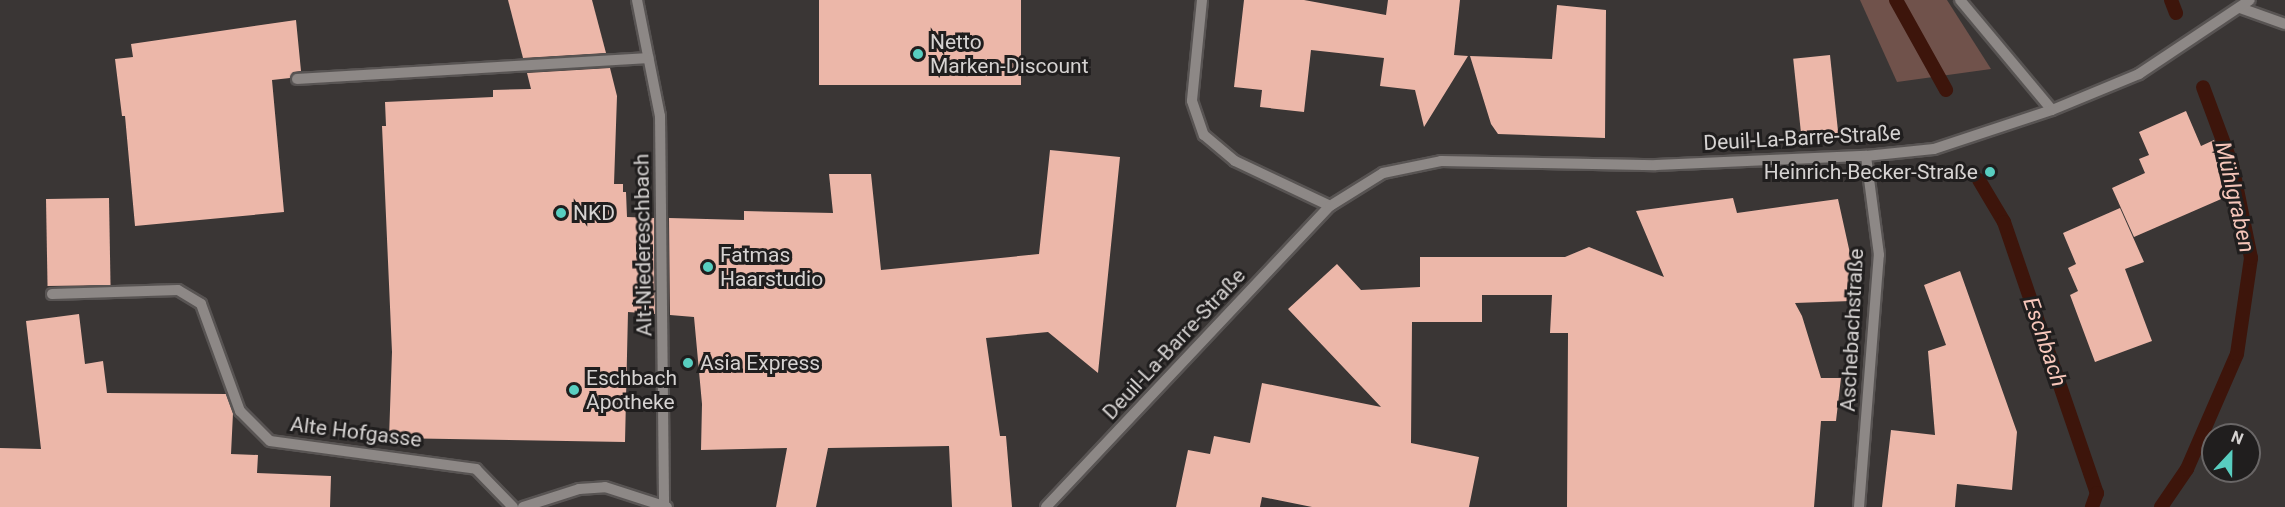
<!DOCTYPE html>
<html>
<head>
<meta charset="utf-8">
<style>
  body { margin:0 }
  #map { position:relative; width:2285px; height:507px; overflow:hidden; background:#3a3635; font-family:Roboto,sans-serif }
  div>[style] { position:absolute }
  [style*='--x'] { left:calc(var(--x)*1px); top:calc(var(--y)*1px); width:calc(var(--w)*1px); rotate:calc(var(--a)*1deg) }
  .green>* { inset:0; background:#70524b }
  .stream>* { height:14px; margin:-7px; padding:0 7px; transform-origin:7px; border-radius:7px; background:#3d150b }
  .building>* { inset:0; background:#ecb7a9; transform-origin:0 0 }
  .roads { filter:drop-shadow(2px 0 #585453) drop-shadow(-2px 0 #585453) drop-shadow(0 2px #585453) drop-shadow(0 -2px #585453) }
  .minor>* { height:10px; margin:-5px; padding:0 5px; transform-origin:5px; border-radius:5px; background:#8d8886 }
  .dots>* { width:16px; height:16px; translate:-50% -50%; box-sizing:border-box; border:3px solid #201e1e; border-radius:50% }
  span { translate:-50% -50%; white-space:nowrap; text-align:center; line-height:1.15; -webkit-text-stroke:6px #201e1e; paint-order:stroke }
  .poi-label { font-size:21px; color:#d6d3d2 }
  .left { translate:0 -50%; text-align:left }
  .right { translate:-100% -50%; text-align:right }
  .street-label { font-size:21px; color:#d6d3d2 }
  .water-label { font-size:22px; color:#f6c6ba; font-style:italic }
  .north { position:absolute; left:2201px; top:423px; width:60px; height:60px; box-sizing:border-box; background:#201e1e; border:2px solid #696666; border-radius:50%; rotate:22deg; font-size:16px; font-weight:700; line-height:24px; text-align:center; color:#d6d3d2 }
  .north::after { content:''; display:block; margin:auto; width:21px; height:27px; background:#58cec0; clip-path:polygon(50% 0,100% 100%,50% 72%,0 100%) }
</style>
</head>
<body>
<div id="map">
  <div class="green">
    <i style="clip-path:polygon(1860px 0,1947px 0,1991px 69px,1897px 82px)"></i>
  </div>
  <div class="stream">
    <i style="--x:1896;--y:0;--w:103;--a:60.9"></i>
    <i style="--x:2171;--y:0;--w:14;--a:69"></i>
    <i style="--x:1979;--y:180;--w:49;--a:59.2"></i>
    <i style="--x:2004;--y:222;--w:287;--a:71.1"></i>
    <i style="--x:2097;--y:493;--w:15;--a:110"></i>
    <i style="--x:2161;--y:507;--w:46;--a:-55.6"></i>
    <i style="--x:2187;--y:469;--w:125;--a:-66.5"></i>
    <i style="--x:2237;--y:354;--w:97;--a:-81.7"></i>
    <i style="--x:2251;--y:258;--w:95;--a:-101.5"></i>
    <i style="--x:2232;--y:165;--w:83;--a:-110.4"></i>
  </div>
  <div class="building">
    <i style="clip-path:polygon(508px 0,592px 0,606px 53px,523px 58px)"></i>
    <i style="left:819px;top:0;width:202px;height:85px"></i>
    <i style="clip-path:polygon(1244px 0,1304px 0,1386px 15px,1388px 0,1460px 0,1454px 55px,1468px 56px,1424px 127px,1415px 90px,1380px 86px,1384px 58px,1311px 50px,1304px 112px,1260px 107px,1262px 90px,1234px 87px)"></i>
    <i style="clip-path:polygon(1557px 5px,1606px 10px,1605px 138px,1498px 134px,1491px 124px,1470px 56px,1552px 59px)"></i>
    <i style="clip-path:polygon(296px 20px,301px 71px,293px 72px,290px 78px,272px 80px,284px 212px,135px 226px,125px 116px,122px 116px,115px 59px,133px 57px,131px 44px)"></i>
    <i style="left:1830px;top:55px;width:81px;height:37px;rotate:84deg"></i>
    <i style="clip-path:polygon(610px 68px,617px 96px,614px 184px,623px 184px,623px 192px,626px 192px,627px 217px,654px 218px,655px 314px,628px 312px,625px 442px,389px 438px,392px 352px,382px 126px,386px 126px,385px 102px,493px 97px,493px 90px,531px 89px,527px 73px)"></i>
    <i style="clip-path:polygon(2186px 111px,2201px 146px,2214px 140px,2235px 193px,2134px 237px,2112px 188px,2145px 173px,2139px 159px,2149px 155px,2139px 132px)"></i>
    <i style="clip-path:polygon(1050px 150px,1120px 157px,1098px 373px,1048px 332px,986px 338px,1000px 436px,1006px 436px,1012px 507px,952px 507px,949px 446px,828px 448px,816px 507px,776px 507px,787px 448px,701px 450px,702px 404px,694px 317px,670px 315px,669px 218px,744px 220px,744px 211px,833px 213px,829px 174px,871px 174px,881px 270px,1039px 254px)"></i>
    <i style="left:109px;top:198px;width:87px;height:63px;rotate:89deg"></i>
    <i style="clip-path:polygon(1733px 198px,1737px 213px,1838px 199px,1853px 267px,1851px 301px,1795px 303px,1802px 316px,1821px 378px,1841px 378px,1836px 421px,1821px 421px,1814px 507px,1567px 507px,1568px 333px,1550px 333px,1552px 295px,1482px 295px,1482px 322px,1412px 322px,1411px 443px,1479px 457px,1469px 507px,1312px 507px,1262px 497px,1260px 507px,1176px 507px,1188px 450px,1210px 454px,1214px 436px,1250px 443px,1262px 383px,1381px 407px,1288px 309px,1337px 264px,1361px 290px,1420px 287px,1420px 257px,1565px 257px,1589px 247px,1664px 277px,1636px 211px)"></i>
    <i style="clip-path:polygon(2120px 208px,2144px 262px,2125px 269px,2152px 341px,2095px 362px,2070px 295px,2078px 291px,2068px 268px,2076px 264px,2063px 233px)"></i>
    <i style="clip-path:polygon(1960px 271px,2017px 432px,2012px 490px,1957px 484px,1955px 507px,1882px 507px,1891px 430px,1935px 435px,1928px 351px,1946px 345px,1924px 285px)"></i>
    <i style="clip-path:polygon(79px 314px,85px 364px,103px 361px,107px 393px,226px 394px,233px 413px,231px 454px,258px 455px,257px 473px,331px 476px,330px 507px,0 507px,0 448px,41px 449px,26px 321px)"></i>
  </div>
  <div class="roads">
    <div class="minor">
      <i style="--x:637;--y:0;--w:118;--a:78.8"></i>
      <i style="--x:660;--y:116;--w:389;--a:89.4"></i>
      <i style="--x:1202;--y:0;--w:101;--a:95.7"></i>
      <i style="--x:1192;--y:101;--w:36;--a:71"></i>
      <i style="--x:1204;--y:135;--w:40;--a:40"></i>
      <i style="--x:1235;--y:161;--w:105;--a:25.3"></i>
      <i style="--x:1960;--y:0;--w:143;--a:50.1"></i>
      <i style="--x:2240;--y:8;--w:48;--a:19.6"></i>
      <i style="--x:297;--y:79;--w:352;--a:-3.4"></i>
      <i style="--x:52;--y:294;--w:126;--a:-1.8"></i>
      <i style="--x:178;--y:290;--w:27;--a:31"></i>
      <i style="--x:201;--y:304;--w:114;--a:70"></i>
      <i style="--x:240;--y:411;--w:42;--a:45"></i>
      <i style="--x:270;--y:441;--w:208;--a:7.7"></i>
      <i style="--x:476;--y:469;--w:53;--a:45.8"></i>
      <i style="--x:523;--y:507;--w:59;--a:-17.8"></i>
      <i style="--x:579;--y:489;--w:26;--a:-4"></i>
      <i style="--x:605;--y:487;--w:65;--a:17.9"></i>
      <i style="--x:1046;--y:507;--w:414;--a:-46.7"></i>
      <i style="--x:1330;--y:206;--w:62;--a:-31.9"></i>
      <i style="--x:1383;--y:173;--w:59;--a:-11.7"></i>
      <i style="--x:1441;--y:161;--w:215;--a:1.1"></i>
      <i style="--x:1656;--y:165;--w:210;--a:-2.5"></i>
      <i style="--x:1866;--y:156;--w:68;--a:-5.9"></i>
      <i style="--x:1934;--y:149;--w:124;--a:-18.3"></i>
      <i style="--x:2052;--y:110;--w:94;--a:-22.5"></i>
      <i style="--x:2139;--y:74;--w:133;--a:-33.7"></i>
      <i style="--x:1859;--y:507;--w:253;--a:-85.5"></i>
      <i style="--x:1879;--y:255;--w:100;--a:-97.5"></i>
    </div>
  </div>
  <div class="dots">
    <i style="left:918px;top:54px;background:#58cec0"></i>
    <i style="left:1990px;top:172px;background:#58cec0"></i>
    <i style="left:561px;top:213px;background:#58cec0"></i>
    <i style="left:708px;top:267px;background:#58cec0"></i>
    <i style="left:688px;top:363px;background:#58cec0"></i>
    <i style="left:574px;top:390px;background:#58cec0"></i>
  </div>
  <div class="poi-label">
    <span class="left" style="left:930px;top:54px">Netto<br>Marken-Discount</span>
    <span class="right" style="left:1978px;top:172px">Heinrich-Becker-Straße</span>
    <span class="left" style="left:573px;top:213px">NKD</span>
    <span class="left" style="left:720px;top:267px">Fatmas<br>Haarstudio</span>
    <span class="left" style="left:700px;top:363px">Asia Express</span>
    <span class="left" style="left:586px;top:390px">Eschbach<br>Apotheke</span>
  </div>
  <div class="street-label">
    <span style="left:1802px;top:138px;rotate:-3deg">Deuil-La-Barre-Straße</span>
    <span style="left:643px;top:245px;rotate:-91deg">Alt-Niedereschbach</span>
    <span style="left:1852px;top:330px;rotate:-87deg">Aschebachstraße</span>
    <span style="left:1174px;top:344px;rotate:-47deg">Deuil-La-Barre-Straße</span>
    <span style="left:356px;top:432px;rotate:7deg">Alte Hofgasse</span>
  </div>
  <div class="water-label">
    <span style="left:2235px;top:197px;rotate:77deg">Mühlgraben</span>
    <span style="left:2045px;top:342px;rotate:71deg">Eschbach</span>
  </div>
  <div class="north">N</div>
</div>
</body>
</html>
